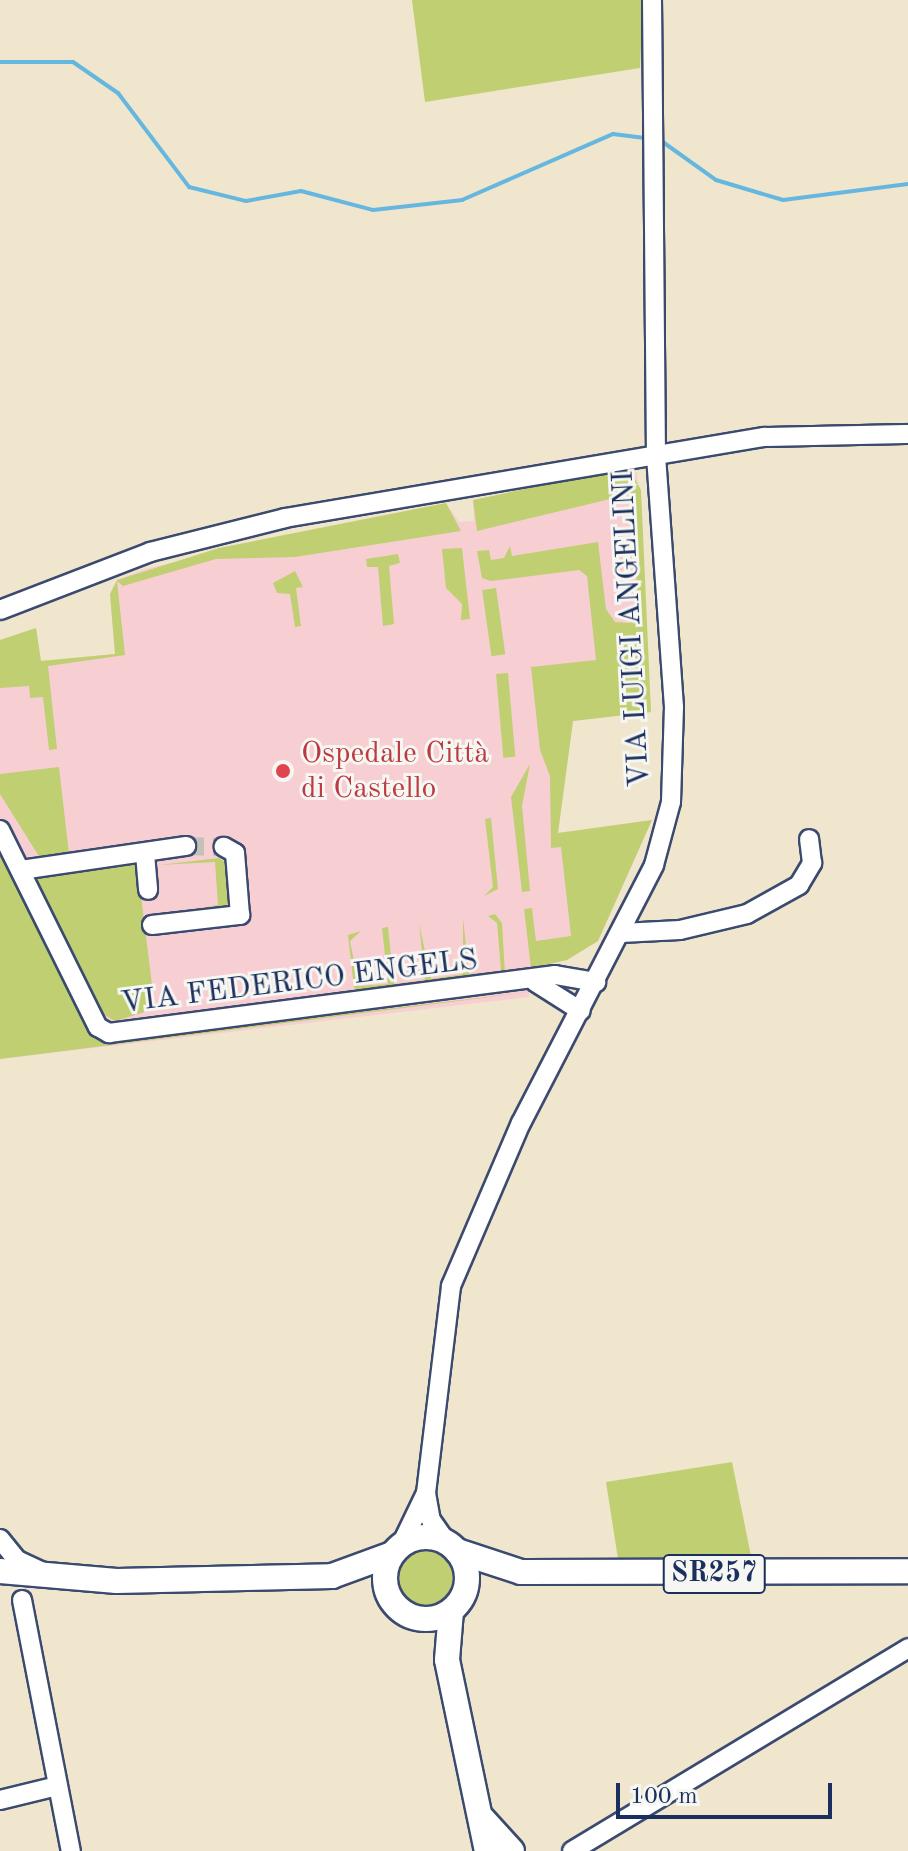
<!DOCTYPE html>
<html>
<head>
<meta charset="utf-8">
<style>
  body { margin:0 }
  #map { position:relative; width:908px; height:1851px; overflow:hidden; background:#f0e6ce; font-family:"Old Standard TT",serif }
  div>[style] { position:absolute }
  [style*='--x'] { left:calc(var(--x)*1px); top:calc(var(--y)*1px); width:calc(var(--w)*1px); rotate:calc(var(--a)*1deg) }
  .built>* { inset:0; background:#f7cfd3 }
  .green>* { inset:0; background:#c0cf72; transform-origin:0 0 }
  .round { border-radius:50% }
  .stream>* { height:4px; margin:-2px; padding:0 2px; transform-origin:2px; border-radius:2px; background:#65b7e0 }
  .minor-tunnel>* { height:18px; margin-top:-9px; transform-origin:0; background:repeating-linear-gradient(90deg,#c5c1b8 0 18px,transparent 0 27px) }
  .roads { filter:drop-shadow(2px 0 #3b4a6f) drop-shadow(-2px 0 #3b4a6f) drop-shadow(0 2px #3b4a6f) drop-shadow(0 -2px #3b4a6f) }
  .minor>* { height:18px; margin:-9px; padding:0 9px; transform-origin:9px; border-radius:9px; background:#fff }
  .major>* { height:24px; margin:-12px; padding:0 12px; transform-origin:12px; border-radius:12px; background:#fff }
  .major>.ring { margin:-12px; padding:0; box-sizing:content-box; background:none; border:24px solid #fff; border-radius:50% }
  .dots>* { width:22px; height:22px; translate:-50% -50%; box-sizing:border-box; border:4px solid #f6f6f2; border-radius:50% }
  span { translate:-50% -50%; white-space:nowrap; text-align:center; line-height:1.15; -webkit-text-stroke:6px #f6f6f2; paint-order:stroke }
  .shield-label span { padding:2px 6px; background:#f6f6f2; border:2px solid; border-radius:6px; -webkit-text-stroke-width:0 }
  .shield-label { font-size:28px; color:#1b2f5e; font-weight:700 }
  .street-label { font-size:30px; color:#1b2f5e }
  .health-label { font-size:30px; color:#be3a42 }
  .left { translate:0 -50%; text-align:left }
  .scale { position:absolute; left:616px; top:1783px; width:216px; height:36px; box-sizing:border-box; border:4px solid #1b2f5e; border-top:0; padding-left:10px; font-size:24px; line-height:28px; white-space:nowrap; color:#1b2f5e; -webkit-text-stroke:6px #f6f6f2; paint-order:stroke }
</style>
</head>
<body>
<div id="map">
  <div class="built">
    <i style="clip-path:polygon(637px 472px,651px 712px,573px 721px,558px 833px,652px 820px,598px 941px,567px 960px,528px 969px,529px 997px,0 1059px,0 640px,36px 628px,41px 661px,115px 654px,110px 594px,117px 580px,144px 569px,446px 503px,459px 522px,474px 521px,473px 500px)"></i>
  </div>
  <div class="green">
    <i style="clip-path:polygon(412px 0,643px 0,640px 68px,425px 102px)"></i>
    <i style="clip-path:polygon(629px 467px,641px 490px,651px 712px,573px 721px,558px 833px,652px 820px,598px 941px,567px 960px,531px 968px,524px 909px,532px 908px,536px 941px,571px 936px,561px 847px,551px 848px,550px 776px,540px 750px,531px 667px,596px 660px,587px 576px,579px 570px,491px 581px,482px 578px,477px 551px,489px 550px,491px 560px,504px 558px,510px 546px,512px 556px,598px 542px,606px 609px,615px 622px,629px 623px,639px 618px,631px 494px,477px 531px,473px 500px)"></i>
    <i style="clip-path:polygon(446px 503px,461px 531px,295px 557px,216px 559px,123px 586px,117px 581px,125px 655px,48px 666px,57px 749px,49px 750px,43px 697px,30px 698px,29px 686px,0 688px,0 640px,36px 628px,41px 661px,115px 654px,110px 594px,117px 580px,219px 548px)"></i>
    <i style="clip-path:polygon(462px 548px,470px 619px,461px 620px,462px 604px,446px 588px,442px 549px)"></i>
    <i style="clip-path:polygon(398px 554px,400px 563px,389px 566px,394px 624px,383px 626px,378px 567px,367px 567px,366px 559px)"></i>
    <i style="clip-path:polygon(295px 571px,303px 587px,296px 588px,301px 626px,295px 627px,290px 594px,277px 593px,273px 583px)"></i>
    <i style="left:496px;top:588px;width:67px;height:14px;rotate:82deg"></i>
    <i style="left:508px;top:673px;width:84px;height:12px;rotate:85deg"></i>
    <i style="clip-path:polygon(530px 764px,522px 806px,530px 891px,522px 892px,511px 797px)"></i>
    <i style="clip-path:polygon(59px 767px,69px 854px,40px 858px,0 794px,0 774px)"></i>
    <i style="clip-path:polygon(491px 818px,498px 889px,484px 896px,493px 887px,485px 819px)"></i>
    <i style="clip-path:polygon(0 844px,92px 1030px,121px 1040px,530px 992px,0 1059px)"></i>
    <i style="clip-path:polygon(219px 858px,226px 863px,231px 902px,221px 909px,164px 915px,218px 905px,215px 862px,159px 865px)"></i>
    <i style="clip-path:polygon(137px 864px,155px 1009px,115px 1021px,103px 1014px,34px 875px)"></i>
    <i style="clip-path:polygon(495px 914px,502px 923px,505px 974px,366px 992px,354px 988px,348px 935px,361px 931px,350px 941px,359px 986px,388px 984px,382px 928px,388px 927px,394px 984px,425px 980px,419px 923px,431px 979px,463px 974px,463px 918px,469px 974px,501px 971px,497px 923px,488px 916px)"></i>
    <i style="clip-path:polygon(732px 1462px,752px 1561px,618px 1559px,606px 1482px)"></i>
    <i class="round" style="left:397px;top:1551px;width:56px;height:56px"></i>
  </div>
  <div class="stream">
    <i style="--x:0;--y:62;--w:73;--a:0"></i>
    <i style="--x:73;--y:62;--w:55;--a:34.6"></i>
    <i style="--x:118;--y:93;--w:118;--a:52.9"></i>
    <i style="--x:189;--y:187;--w:59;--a:13.8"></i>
    <i style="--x:246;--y:201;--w:56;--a:-10.3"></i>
    <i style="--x:301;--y:191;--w:74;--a:14.8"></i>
    <i style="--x:373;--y:210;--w:90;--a:-6.4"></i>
    <i style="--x:462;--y:200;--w:165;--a:-23.6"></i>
    <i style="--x:613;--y:134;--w:34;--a:7"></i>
    <i style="--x:660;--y:140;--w:69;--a:35.5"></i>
    <i style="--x:716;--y:180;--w:70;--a:16.6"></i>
    <i style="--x:783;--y:200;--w:126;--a:-7.3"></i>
  </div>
  <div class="minor-tunnel">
    <i style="--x:186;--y:846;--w:38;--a:2"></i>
  </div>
  <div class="roads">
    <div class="minor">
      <i style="--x:0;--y:610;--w:161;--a:-21.1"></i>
      <i style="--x:150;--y:552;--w:139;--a:-14.1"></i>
      <i style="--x:285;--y:518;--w:486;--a:-9.6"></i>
      <i style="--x:764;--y:437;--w:144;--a:-1.2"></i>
      <i style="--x:0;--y:830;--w:220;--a:63.6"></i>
      <i style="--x:98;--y:1027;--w:13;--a:29"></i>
      <i style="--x:109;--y:1033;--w:450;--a:-7.4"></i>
      <i style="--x:555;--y:975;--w:42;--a:9.7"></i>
      <i style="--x:145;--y:854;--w:36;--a:85"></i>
      <i style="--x:21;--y:870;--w:167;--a:-8.3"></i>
      <i style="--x:152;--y:925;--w:89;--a:-6.5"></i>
      <i style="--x:240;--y:915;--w:62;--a:-94.6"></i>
      <i style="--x:235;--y:853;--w:13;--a:-151"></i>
      <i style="--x:621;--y:933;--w:59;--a:-2.9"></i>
      <i style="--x:680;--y:930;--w:69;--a:-13.4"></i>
      <i style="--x:747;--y:914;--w:60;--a:-29.1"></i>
      <i style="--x:799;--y:885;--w:26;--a:-59"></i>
      <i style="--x:812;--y:863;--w:24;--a:-97"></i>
      <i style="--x:535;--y:982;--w:54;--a:32.2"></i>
      <i style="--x:426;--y:1493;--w:27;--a:80"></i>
      <i style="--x:431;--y:1520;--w:29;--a:55"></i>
      <i style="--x:0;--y:1539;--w:27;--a:51"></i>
      <i style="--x:17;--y:1560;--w:26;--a:25"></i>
      <i style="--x:401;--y:1545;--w:58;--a:-64.3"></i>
      <i style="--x:426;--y:1493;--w:209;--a:-83.1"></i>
      <i style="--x:451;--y:1286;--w:177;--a:-66.8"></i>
      <i style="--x:521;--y:1123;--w:290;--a:-62.7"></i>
      <i style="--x:654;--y:865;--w:65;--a:-74.9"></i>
      <i style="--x:671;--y:802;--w:95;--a:-88.2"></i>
      <i style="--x:674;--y:707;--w:251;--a:-94.1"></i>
      <i style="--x:656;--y:457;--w:457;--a:-90.5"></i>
      <i style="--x:22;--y:1600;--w:256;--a:79"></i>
      <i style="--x:0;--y:1800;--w:59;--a:-13.8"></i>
      <i style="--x:572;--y:1851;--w:393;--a:-31.1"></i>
    </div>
    <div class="major">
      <i class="ring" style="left:385px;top:1537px;width:58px;height:58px"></i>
      <i style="--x:457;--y:1551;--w:67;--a:18.2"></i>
      <i style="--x:521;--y:1572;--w:387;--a:-0.1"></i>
      <i style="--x:0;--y:1571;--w:117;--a:4.9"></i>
      <i style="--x:117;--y:1581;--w:215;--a:-1.3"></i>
      <i style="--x:332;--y:1576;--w:64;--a:-20.1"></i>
      <i style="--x:451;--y:1611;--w:49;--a:94.7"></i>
      <i style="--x:447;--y:1660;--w:195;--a:78.2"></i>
      <i style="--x:483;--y:1819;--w:43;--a:47.8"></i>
    </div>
  </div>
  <div class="dots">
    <i style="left:283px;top:771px;background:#e0444e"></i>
  </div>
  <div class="shield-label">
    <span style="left:714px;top:1574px">SR257</span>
  </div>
  <div class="street-label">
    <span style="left:632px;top:629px;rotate:-93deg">VIA LUIGI ANGELINI</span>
    <span style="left:299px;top:982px;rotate:-7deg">VIA FEDERICO ENGELS</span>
  </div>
  <div class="health-label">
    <span class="left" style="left:301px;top:771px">Ospedale Città<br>di Castello</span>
  </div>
  <div class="scale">100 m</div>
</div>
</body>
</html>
